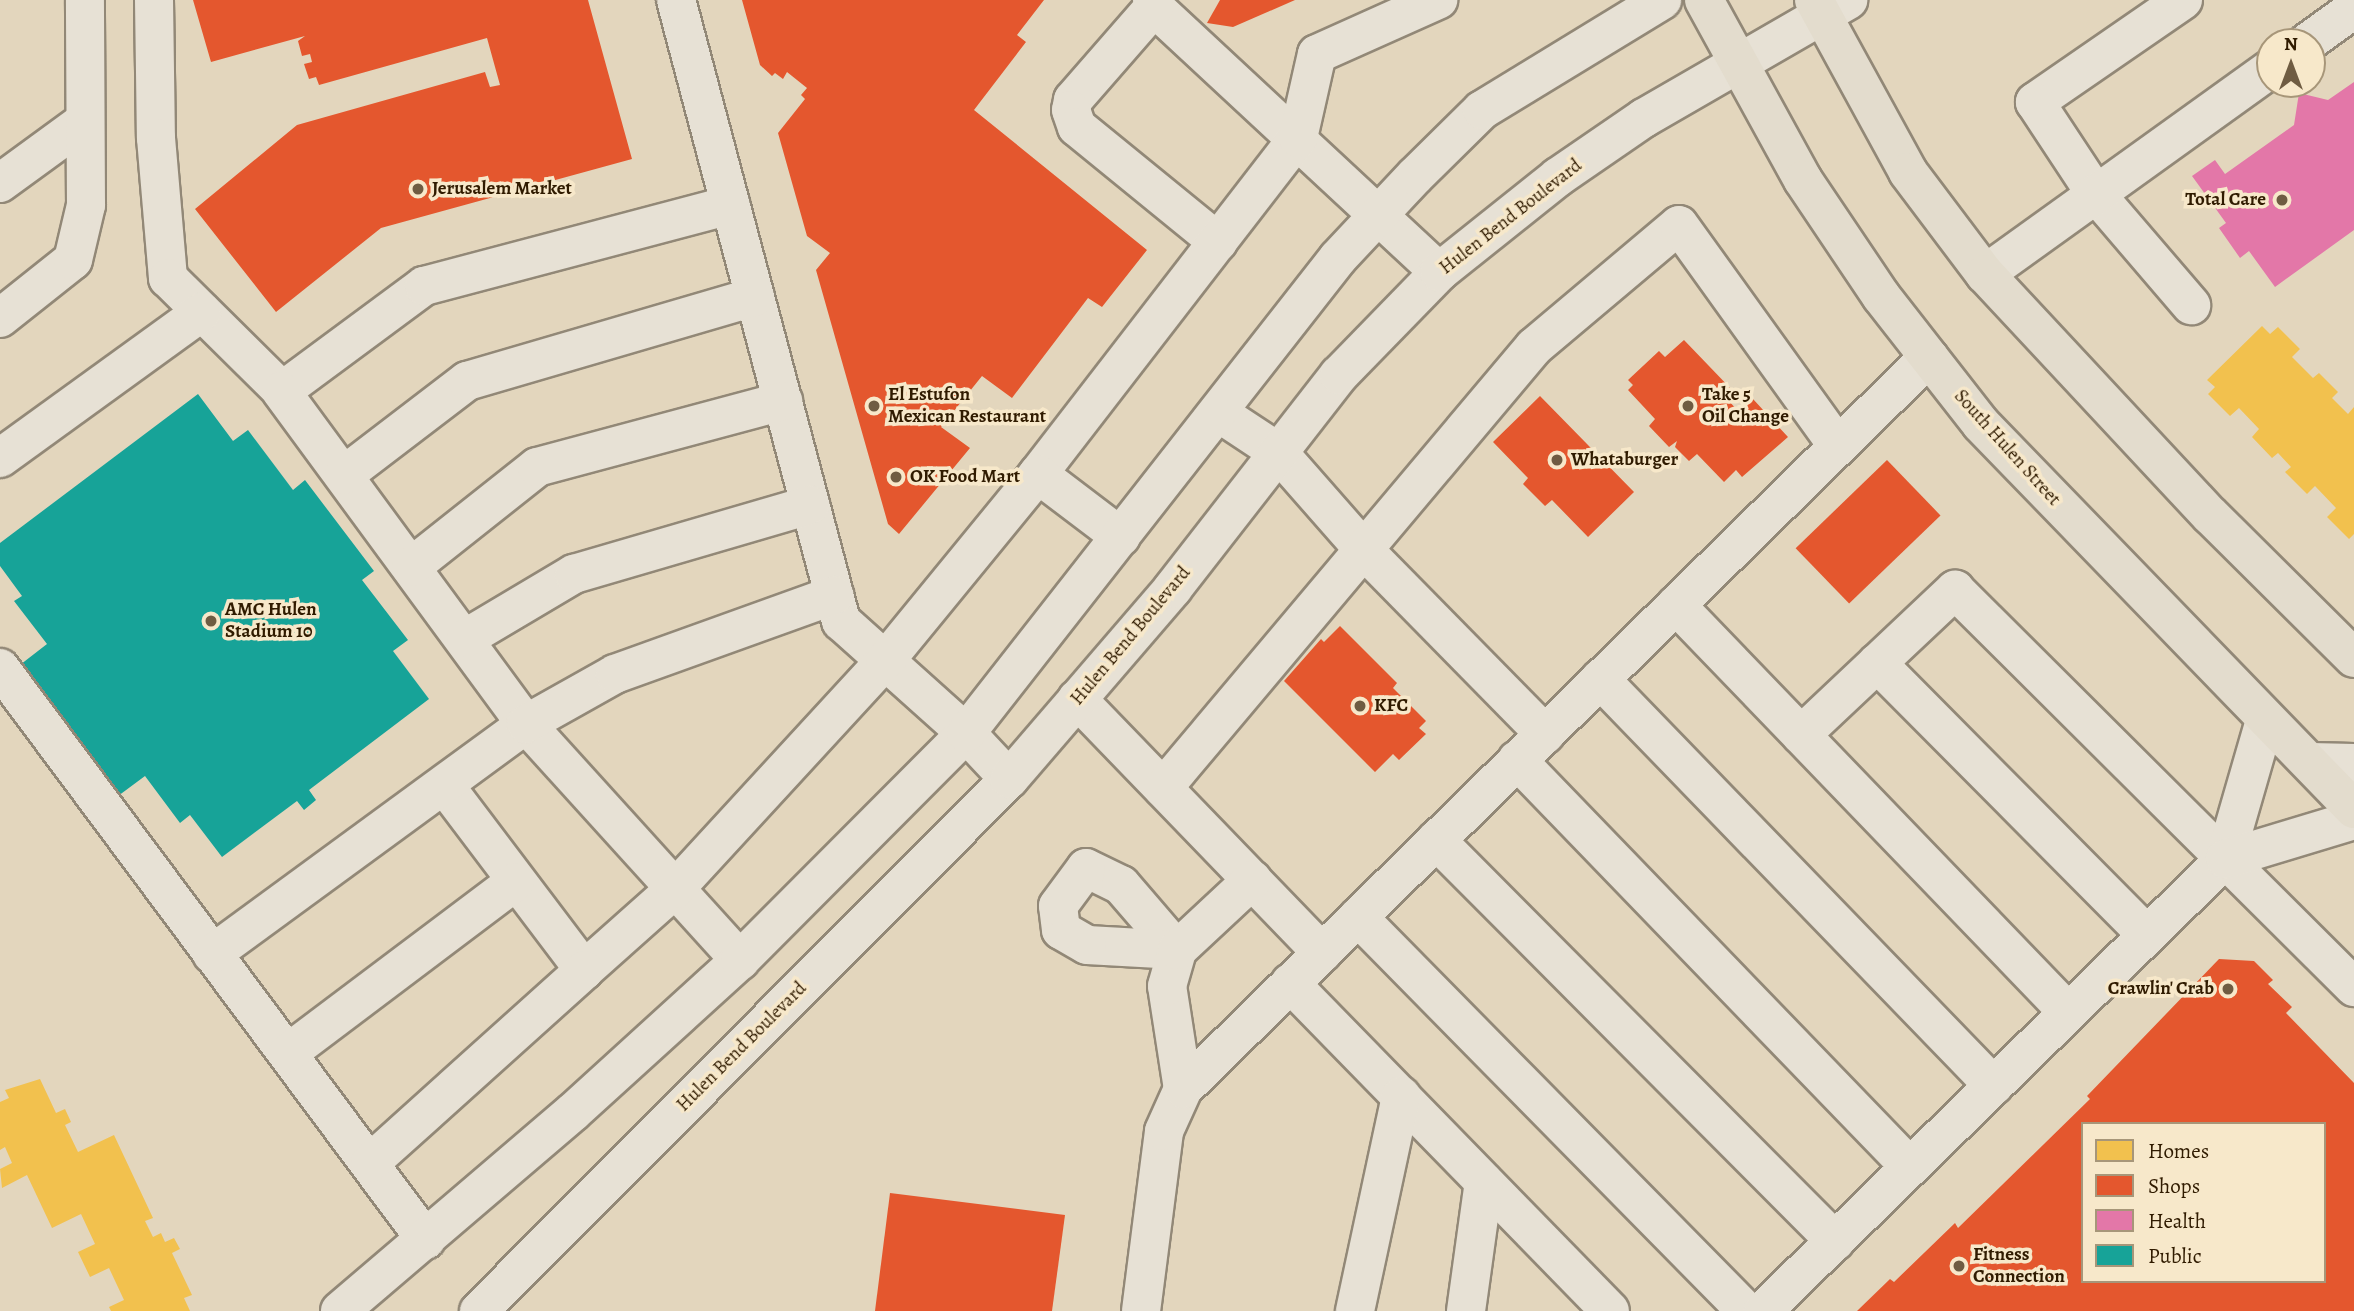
<!DOCTYPE html>
<html>
<head>
<meta charset="utf-8">
<style>
  body { margin:0 }
  #map { position:relative; width:2354px; height:1311px; overflow:hidden; background:#e3d6bd; font-family:Alegreya,serif }
  div>[style] { position:absolute }
  [style*='--x'] { left:calc(var(--x)*1px); top:calc(var(--y)*1px); width:calc(var(--w)*1px); rotate:calc(var(--a)*1deg) }
  .homes>* { inset:0; background:#f2c14e }
  .shops>* { inset:0; background:#e4572e; transform-origin:0 0 }
  .health>* { inset:0; background:#e377a8 }
  .public>* { inset:0; background:#17a398 }
  .roads { filter:drop-shadow(2px 0 #928877) drop-shadow(-2px 0 #928877) drop-shadow(0 2px #928877) drop-shadow(0 -2px #928877) }
  .minor>* { height:38px; margin:-19px; padding:0 19px; transform-origin:19px; border-radius:19px; background:#e7e1d5 }
  .major>* { height:38px; margin:-19px; padding:0 19px; transform-origin:19px; border-radius:19px; background:#e3dccd }
  .dots>* { width:19px; height:19px; translate:-50% -50%; box-sizing:border-box; border:4px solid #f7e8ca; border-radius:50% }
  span { translate:-50% -50%; white-space:nowrap; text-align:center; line-height:1.15; -webkit-text-stroke:7px #f7e8ca; paint-order:stroke }
  .poi-label { font-size:19px; color:#301b00; font-weight:700 }
  .left { translate:0 -50%; text-align:left }
  .right { translate:-100% -50%; text-align:right }
  .street-label { font-size:19px; color:#301b00 }
  .legend { position:absolute; left:2081px; top:1122px; width:245px; height:161px; box-sizing:border-box; background:#f7e8ca; border:2px solid #a79679; margin:0; padding:9px 12px; list-style:none; font-size:21px; color:#301b00 }
  .legend li { display:flex; align-items:center; gap:14px; height:35px }
  .legend b { width:35px; border:2px solid #a79679 }
  .north { position:absolute; left:2256px; top:28px; width:70px; height:70px; box-sizing:border-box; background:#f7e8ca; border:2px solid #a79679; border-radius:50%; rotate:0deg; font-size:19px; font-weight:700; line-height:28px; text-align:center; color:#301b00 }
  .north::after { content:''; display:block; margin:auto; width:24px; height:32px; background:#6f5c42; clip-path:polygon(50% 0,100% 100%,50% 72%,0 100%) }
</style>
</head>
<body>
<div id="map">
  <div class="homes">
    <i style="clip-path:polygon(2262px 326px,2270px 334px,2278px 327px,2300px 349px,2292px 357px,2313px 378px,2319px 373px,2338px 392px,2332px 398px,2348px 414px,2354px 407px,2354px 534px,2349px 539px,2327px 517px,2336px 508px,2315px 486px,2307px 494px,2285px 472px,2291px 467px,2278px 453px,2272px 458px,2252px 437px,2259px 429px,2239px 408px,2230px 416px,2208px 394px,2215px 387px,2207px 380px)"></i>
    <i style="clip-path:polygon(40px 1079px,56px 1113px,65px 1109px,71px 1122px,65px 1125px,78px 1152px,114px 1135px,153px 1218px,145px 1221px,153px 1237px,161px 1233px,165px 1242px,174px 1238px,180px 1249px,172px 1253px,192px 1295px,184px 1298px,190px 1311px,111px 1311px,109px 1307px,124px 1300px,109px 1268px,90px 1277px,78px 1252px,95px 1244px,81px 1214px,52px 1228px,27px 1175px,2px 1188px,0 1169px,12px 1163px,5px 1147px,0 1150px,0 1102px,9px 1098px,5px 1090px)"></i>
  </div>
  <div class="shops">
    <i style="clip-path:polygon(193px 0,588px 0,632px 159px,381px 228px,276px 312px,195px 209px,297px 125px,485px 72px,490px 87px,500px 85px,487px 38px,319px 85px,316px 77px,309px 79px,304px 64px,312px 62px,310px 54px,302px 56px,298px 41px,305px 36px,211px 62px)"></i>
    <i style="clip-path:polygon(742px 0,1044px 0,1017px 35px,1026px 42px,974px 110px,1147px 250px,1102px 307px,1088px 298px,1012px 398px,982px 376px,941px 427px,970px 448px,899px 534px,888px 524px,816px 270px,830px 253px,807px 236px,778px 133px,805px 99px,801px 95px,807px 88px,787px 72px,783px 79px,775px 73px,772px 76px,760px 65px)"></i>
    <i style="clip-path:polygon(1220px 0,1295px 0,1233px 27px,1207px 23px)"></i>
    <i style="clip-path:polygon(1684px 340px,1733px 391px,1728px 400px,1739px 412px,1753px 399px,1788px 437px,1742px 477px,1736px 470px,1724px 482px,1697px 454px,1689px 461px,1675px 447px,1677px 441px,1669px 447px,1649px 426px,1655px 419px,1628px 390px,1633px 385px,1628px 380px,1659px 351px,1665px 357px)"></i>
    <i style="clip-path:polygon(1540px 396px,1634px 492px,1588px 537px,1552px 500px,1545px 506px,1523px 484px,1528px 478px,1493px 442px)"></i>
    <i style="left:1887px;top:460px;width:77px;height:127px;rotate:46deg"></i>
    <i style="clip-path:polygon(1340px 626px,1397px 683px,1393px 688px,1426px 721px,1419px 728px,1426px 734px,1399px 760px,1393px 754px,1375px 772px,1284px 681px,1321px 639px,1324px 642px)"></i>
    <i style="clip-path:polygon(evenodd,2219px 959px,2254px 961px,2273px 980px,2268px 984px,2292px 1007px,2286px 1013px,2354px 1083px,2354px 1311px,1857px 1311px,1890px 1279px,1894px 1282px,1955px 1223px,1958px 1228px,2090px 1099px,2087px 1096px,2219px 959px,2083px 1124px,2324px 1124px,2324px 1281px,2083px 1281px,2083px 1124px)"></i>
    <i style="clip-path:polygon(890px 1193px,1065px 1215px,1052px 1311px,875px 1311px)"></i>
  </div>
  <div class="health">
    <i style="clip-path:polygon(2354px 82px,2354px 230px,2275px 287px,2249px 251px,2240px 258px,2219px 228px,2226px 223px,2192px 176px,2215px 160px,2225px 174px,2294px 125px,2299px 93px,2328px 100px)"></i>
  </div>
  <div class="public">
    <i style="clip-path:polygon(198px 394px,233px 441px,248px 430px,293px 490px,305px 480px,374px 571px,362px 580px,408px 640px,393px 651px,429px 699px,309px 790px,316px 800px,304px 810px,297px 801px,222px 857px,190px 815px,180px 823px,145px 776px,114px 799px,16px 668px,47px 644px,14px 601px,22px 596px,0 566px,0 543px)"></i>
  </div>
  <div class="roads">
    <div class="minor">
      <i style="--x:154;--y:0;--w:138;--a:89.2"></i>
      <i style="--x:156;--y:138;--w:141;--a:85.1"></i>
      <i style="--x:168;--y:278;--w:161;--a:44.7"></i>
      <i style="--x:282;--y:391;--w:177;--a:-36.5"></i>
      <i style="--x:424;--y:286;--w:317;--a:-14.8"></i>
      <i style="--x:676;--y:0;--w:643;--a:75.12"></i>
      <i style="--x:841;--y:621;--w:168;--a:41.9"></i>
      <i style="--x:966;--y:733;--w:63;--a:46.9"></i>
      <i style="--x:1152;--y:0;--w:7;--a:74"></i>
      <i style="--x:1154;--y:7;--w:389;--a:42.9"></i>
      <i style="--x:2183;--y:0;--w:180;--a:145.4"></i>
      <i style="--x:2035;--y:102;--w:109;--a:56.6"></i>
      <i style="--x:2095;--y:193;--w:148;--a:49.4"></i>
      <i style="--x:1154;--y:7;--w:123;--a:131.1"></i>
      <i style="--x:1073;--y:100;--w:10;--a:101"></i>
      <i style="--x:1071;--y:110;--w:18;--a:71"></i>
      <i style="--x:1077;--y:127;--w:182;--a:39.2"></i>
      <i style="--x:2308;--y:42;--w:57;--a:-35.7"></i>
      <i style="--x:0;--y:183;--w:105;--a:-36.1"></i>
      <i style="--x:1985;--y:274;--w:351;--a:-35.7"></i>
      <i style="--x:0;--y:318;--w:93;--a:-38.5"></i>
      <i style="--x:73;--y:260;--w:57;--a:-76.7"></i>
      <i style="--x:86;--y:205;--w:205;--a:-90.3"></i>
      <i style="--x:281;--y:391;--w:413;--a:53.7"></i>
      <i style="--x:526;--y:724;--w:319;--a:47.8"></i>
      <i style="--x:1219;--y:413;--w:71;--a:33.5"></i>
      <i style="--x:1278;--y:452;--w:132;--a:48.7"></i>
      <i style="--x:1365;--y:551;--w:257;--a:45.5"></i>
      <i style="--x:0;--y:458;--w:249;--a:-35.9"></i>
      <i style="--x:1038;--y:474;--w:425;--a:-52.3"></i>
      <i style="--x:1298;--y:138;--w:86;--a:-77.3"></i>
      <i style="--x:1317;--y:54;--w:133;--a:-24.1"></i>
      <i style="--x:344;--y:475;--w:155;--a:-37.4"></i>
      <i style="--x:467;--y:381;--w:300;--a:-16.3"></i>
      <i style="--x:411;--y:567;--w:161;--a:-38.4"></i>
      <i style="--x:537;--y:467;--w:255;--a:-15"></i>
      <i style="--x:1676;--y:605;--w:565;--a:46.08"></i>
      <i style="--x:466;--y:638;--w:126;--a:-30.7"></i>
      <i style="--x:574;--y:574;--w:246;--a:-16.3"></i>
      <i style="--x:1877;--y:663;--w:383;--a:45.2"></i>
      <i style="--x:0;--y:668;--w:713;--a:53.32"></i>
      <i style="--x:1600;--y:679;--w:566;--a:45.93"></i>
      <i style="--x:1077;--y:699;--w:353;--a:46"></i>
      <i style="--x:1801;--y:735;--w:212;--a:-43.3"></i>
      <i style="--x:1955;--y:590;--w:563;--a:44.86"></i>
      <i style="--x:1517;--y:760;--w:566;--a:46"></i>
      <i style="--x:2310;--y:762;--w:44;--a:1.3"></i>
      <i style="--x:445;--y:786;--w:231;--a:52.9"></i>
      <i style="--x:584;--y:970;--w:122;--a:-41.7"></i>
      <i style="--x:675;--y:889;--w:310;--a:-47.4"></i>
      <i style="--x:885;--y:661;--w:242;--a:-50.7"></i>
      <i style="--x:1038;--y:474;--w:104;--a:37.2"></i>
      <i style="--x:1163;--y:788;--w:576;--a:-49.93"></i>
      <i style="--x:1534;--y:347;--w:189;--a:-40.1"></i>
      <i style="--x:1679;--y:225;--w:272;--a:54.3"></i>
      <i style="--x:1436;--y:840;--w:566;--a:45.14"></i>
      <i style="--x:2225;--y:859;--w:145;--a:-73.9"></i>
      <i style="--x:1086;--y:868;--w:39;--a:26"></i>
      <i style="--x:1121;--y:885;--w:86;--a:49.3"></i>
      <i style="--x:1177;--y:950;--w:90;--a:-176.8"></i>
      <i style="--x:1087;--y:945;--w:30;--a:-150"></i>
      <i style="--x:1061;--y:930;--w:24;--a:-97"></i>
      <i style="--x:1058;--y:906;--w:47;--a:-53.6"></i>
      <i style="--x:1358;--y:917;--w:553;--a:45.44"></i>
      <i style="--x:212;--y:954;--w:389;--a:-36.2"></i>
      <i style="--x:526;--y:724;--w:102;--a:-29.3"></i>
      <i style="--x:615;--y:674;--w:233;--a:-19.8"></i>
      <i style="--x:1290;--y:983;--w:458;--a:45.7"></i>
      <i style="--x:288;--y:1053;--w:284;--a:-37"></i>
      <i style="--x:1183;--y:1089;--w:104;--a:-98.8"></i>
      <i style="--x:1167;--y:986;--w:37;--a:-74"></i>
      <i style="--x:1177;--y:950;--w:103;--a:-43"></i>
      <i style="--x:370;--y:1163;--w:288;--a:-42"></i>
      <i style="--x:340;--y:1311;--w:306;--a:-40.5"></i>
      <i style="--x:573;--y:1112;--w:226;--a:-42.3"></i>
      <i style="--x:740;--y:960;--w:320;--a:-45.1"></i>
      <i style="--x:966;--y:733;--w:603;--a:-51.93"></i>
      <i style="--x:1338;--y:258;--w:112;--a:-46.8"></i>
      <i style="--x:1415;--y:176;--w:94;--a:-44.6"></i>
      <i style="--x:1482;--y:110;--w:211;--a:-31.4"></i>
      <i style="--x:479;--y:1311;--w:751;--a:-45.11"></i>
      <i style="--x:1009;--y:779;--w:252;--a:-49.3"></i>
      <i style="--x:1173;--y:588;--w:270;--a:-52.1"></i>
      <i style="--x:1339;--y:375;--w:144;--a:-45.8"></i>
      <i style="--x:1439;--y:272;--w:152;--a:-38.6"></i>
      <i style="--x:1558;--y:177;--w:104;--a:-34.5"></i>
      <i style="--x:1644;--y:118;--w:236;--a:-30"></i>
      <i style="--x:1141;--y:1311;--w:181;--a:-82.7"></i>
      <i style="--x:1164;--y:1131;--w:46;--a:-65.7"></i>
      <i style="--x:1183;--y:1089;--w:1045;--a:-44.46"></i>
      <i style="--x:1355;--y:1311;--w:220;--a:-77.9"></i>
      <i style="--x:1466;--y:1311;--w:130;--a:-82.1"></i>
      <i style="--x:1763;--y:1311;--w:646;--a:-44.37"></i>
      <i style="--x:2225;--y:859;--w:135;--a:-16.8"></i>
    </div>
    <div class="major">
      <i style="--x:1704;--y:0;--w:205;--a:61.2"></i>
      <i style="--x:1803;--y:180;--w:140;--a:56.1"></i>
      <i style="--x:1881;--y:296;--w:162;--a:52"></i>
      <i style="--x:1981;--y:424;--w:536;--a:45.91"></i>
      <i style="--x:1814;--y:0;--w:196;--a:61.3"></i>
      <i style="--x:1908;--y:172;--w:128;--a:53"></i>
      <i style="--x:1985;--y:274;--w:330;--a:47"></i>
      <i style="--x:2210;--y:515;--w:203;--a:44.8"></i>
    </div>
  </div>
  <div class="dots">
    <i style="left:418px;top:189px;background:#6f5c42"></i>
    <i style="left:2282px;top:200px;background:#6f5c42"></i>
    <i style="left:874px;top:406px;background:#6f5c42"></i>
    <i style="left:1688px;top:406px;background:#6f5c42"></i>
    <i style="left:1557px;top:460px;background:#6f5c42"></i>
    <i style="left:896px;top:477px;background:#6f5c42"></i>
    <i style="left:211px;top:621px;background:#6f5c42"></i>
    <i style="left:1360px;top:706px;background:#6f5c42"></i>
    <i style="left:2228px;top:989px;background:#6f5c42"></i>
    <i style="left:1959px;top:1266px;background:#6f5c42"></i>
  </div>
  <div class="poi-label">
    <span class="left" style="left:432px;top:189px">Jerusalem Market</span>
    <span class="right" style="left:2266px;top:200px">Total Care</span>
    <span class="left" style="left:888px;top:406px">El Estufon<br>Mexican Restaurant</span>
    <span class="left" style="left:1702px;top:406px">Take 5<br>Oil Change</span>
    <span class="left" style="left:1571px;top:460px">Whataburger</span>
    <span class="left" style="left:910px;top:477px">OK Food Mart</span>
    <span class="left" style="left:225px;top:621px">AMC Hulen<br>Stadium 10</span>
    <span class="left" style="left:1374px;top:706px">KFC</span>
    <span class="right" style="left:2214px;top:989px">Crawlin' Crab</span>
    <span class="left" style="left:1973px;top:1266px">Fitness<br>Connection</span>
  </div>
  <div class="street-label">
    <span style="left:1511px;top:217px;rotate:-38deg">Hulen Bend Boulevard</span>
    <span style="left:2007px;top:448px;rotate:48deg">South Hulen Street</span>
    <span style="left:1131px;top:636px;rotate:-50deg">Hulen Bend Boulevard</span>
    <span style="left:742px;top:1047px;rotate:-45deg">Hulen Bend Boulevard</span>
  </div>
  <ul class="legend">
  <li><b style="height:19px;background:#f2c14e"></b>Homes</li>
  <li><b style="height:19px;background:#e4572e"></b>Shops</li>
  <li><b style="height:19px;background:#e377a8"></b>Health</li>
  <li><b style="height:19px;background:#17a398"></b>Public</li>
  </ul>
  <div class="north">N</div>
</div>
</body>
</html>
